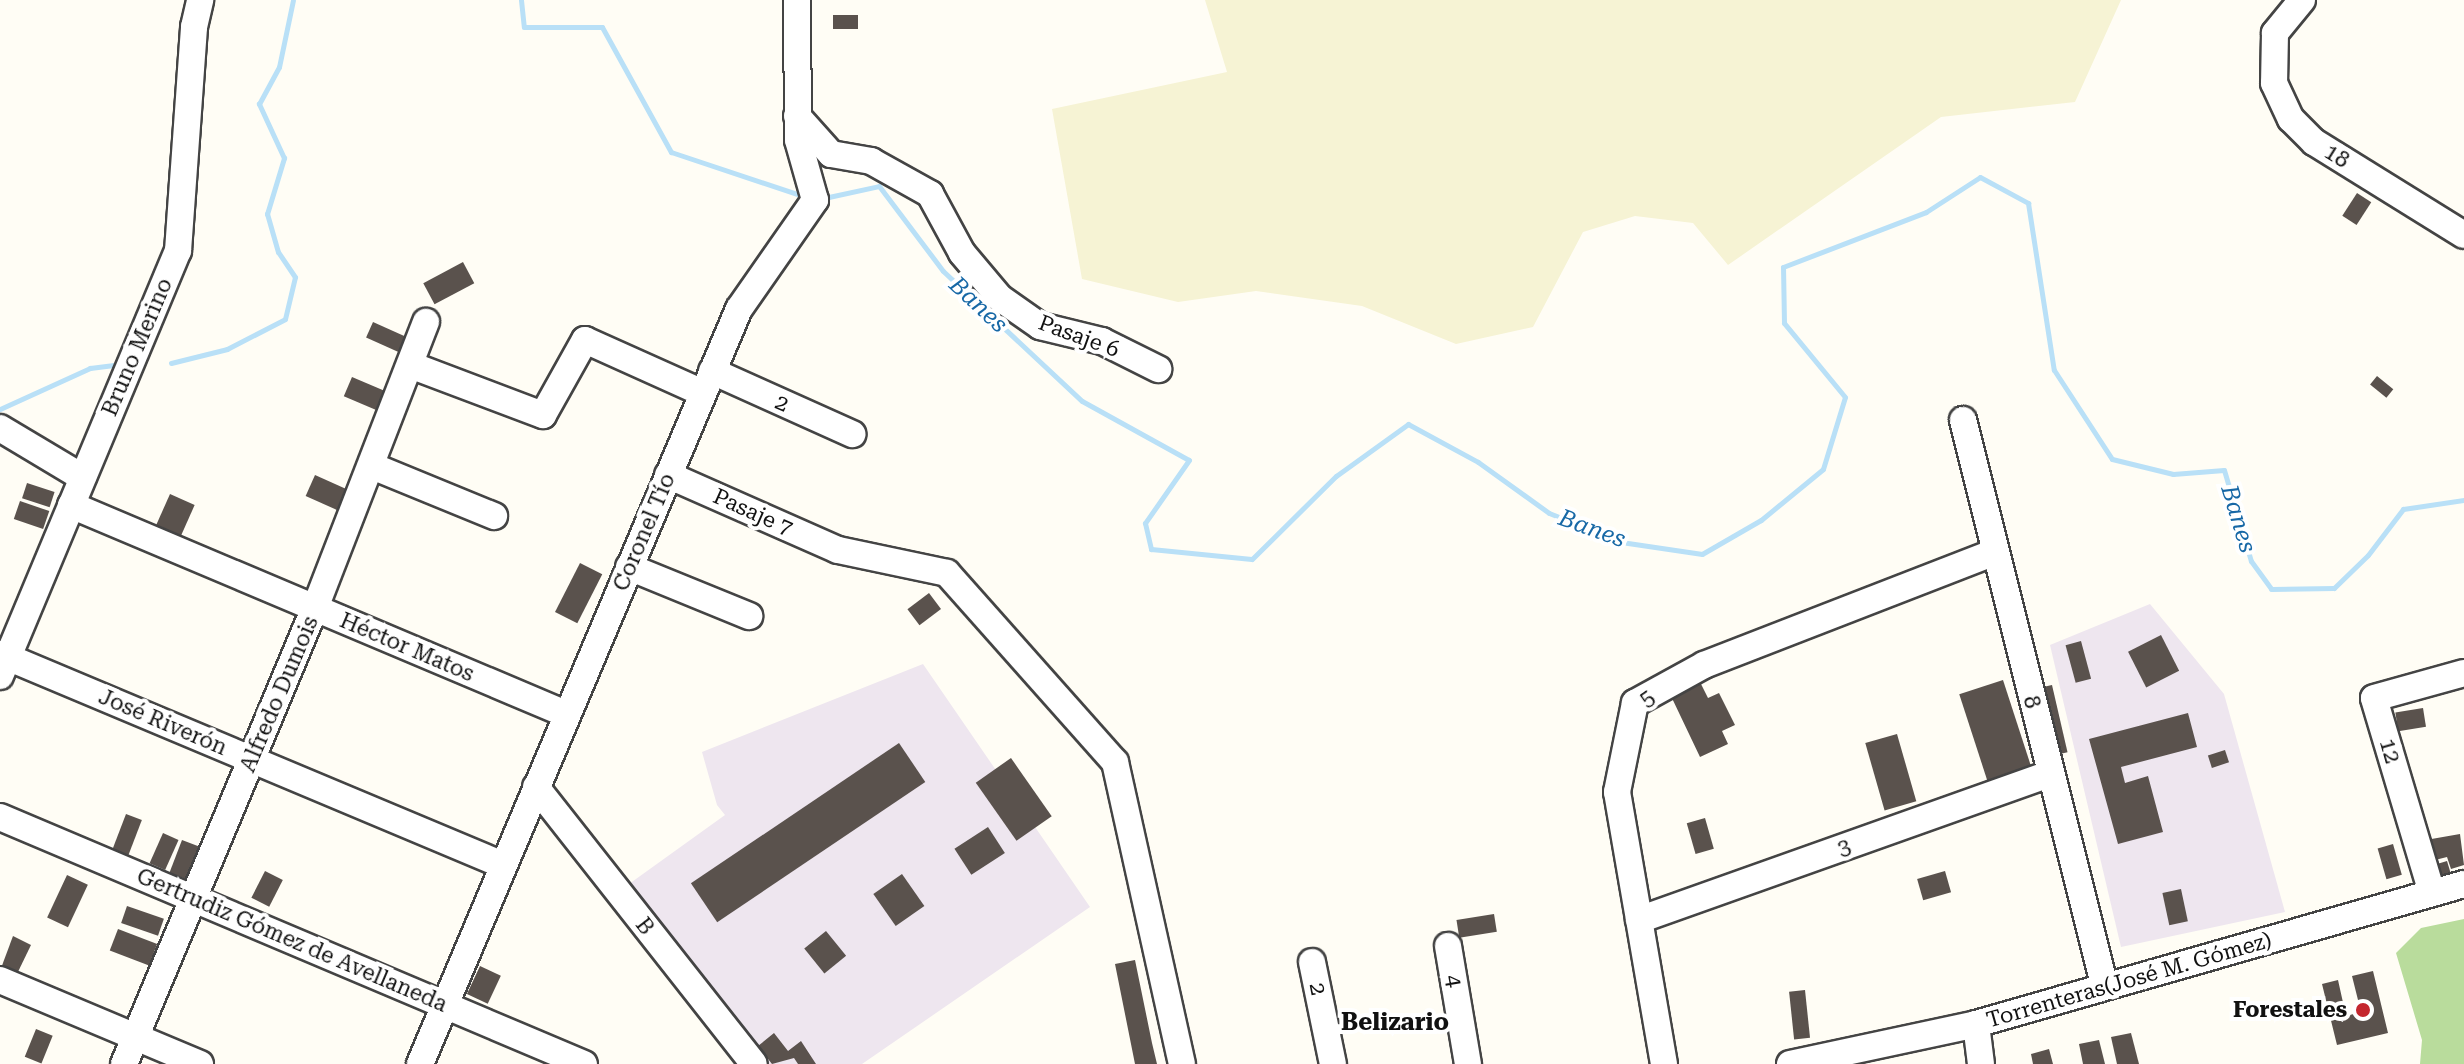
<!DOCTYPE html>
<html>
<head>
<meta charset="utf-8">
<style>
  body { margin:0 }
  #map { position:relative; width:2464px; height:1064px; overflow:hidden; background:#fffdf5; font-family:"Roboto Serif",serif }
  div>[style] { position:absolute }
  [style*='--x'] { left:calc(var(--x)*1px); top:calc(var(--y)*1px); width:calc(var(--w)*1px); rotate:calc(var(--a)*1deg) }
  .industrial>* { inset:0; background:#eee6ef }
  .farmland>* { inset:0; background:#f6f3d4 }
  .forest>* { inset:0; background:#b9dc9c }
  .stream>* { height:5px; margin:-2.5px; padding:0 2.5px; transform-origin:2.5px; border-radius:2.5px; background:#b9e0f7 }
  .building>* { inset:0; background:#5a524d; transform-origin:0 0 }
  .roads { filter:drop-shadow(2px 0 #444) drop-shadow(-2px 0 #444) drop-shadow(0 2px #444) drop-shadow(0 -2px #444) }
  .minor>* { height:26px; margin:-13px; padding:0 13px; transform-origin:13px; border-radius:13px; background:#fff }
  .dots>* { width:22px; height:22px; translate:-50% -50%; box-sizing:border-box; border:4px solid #fff; border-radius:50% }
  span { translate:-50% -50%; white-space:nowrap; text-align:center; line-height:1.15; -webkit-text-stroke:8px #fff; paint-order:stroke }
  .street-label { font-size:22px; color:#111 }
  .poi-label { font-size:22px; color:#111; font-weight:700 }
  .right { translate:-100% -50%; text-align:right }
  .water-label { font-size:24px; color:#1768a6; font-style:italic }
  .neighbourhood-label { font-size:24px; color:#111; font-weight:700 }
</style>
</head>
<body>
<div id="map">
  <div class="industrial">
    <i style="clip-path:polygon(2150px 604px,2224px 694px,2285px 912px,2121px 947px,2050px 645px)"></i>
    <i style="clip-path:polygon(923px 664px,1090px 907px,862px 1064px,765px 1064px,629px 884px,725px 815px,717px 805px,702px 752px)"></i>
  </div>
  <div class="farmland">
    <i style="clip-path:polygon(1205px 0,2121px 0,2075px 102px,1941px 117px,1728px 265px,1693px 223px,1635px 216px,1583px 232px,1533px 327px,1456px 344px,1362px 306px,1256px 291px,1178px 302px,1082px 279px,1052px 109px,1227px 72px)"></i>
  </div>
  <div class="forest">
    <i style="clip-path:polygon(2464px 919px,2464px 1064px,2420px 1064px,2422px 1040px,2396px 953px,2421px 928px)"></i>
  </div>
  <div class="stream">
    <i style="--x:521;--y:0;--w:27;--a:84"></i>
    <i style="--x:524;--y:27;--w:78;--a:0"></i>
    <i style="--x:602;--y:27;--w:143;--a:61.1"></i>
    <i style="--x:671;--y:152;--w:142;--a:18.4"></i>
    <i style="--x:824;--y:198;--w:56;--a:-12.3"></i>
    <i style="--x:879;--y:186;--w:106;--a:53"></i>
    <i style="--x:943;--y:271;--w:190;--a:43.1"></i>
    <i style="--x:1082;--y:401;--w:122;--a:28.9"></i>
    <i style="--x:1189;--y:460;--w:77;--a:124.9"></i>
    <i style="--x:1145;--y:523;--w:27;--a:77"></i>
    <i style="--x:1151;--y:549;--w:101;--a:5.7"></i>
    <i style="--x:1252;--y:559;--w:118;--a:-44.7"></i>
    <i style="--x:1336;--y:476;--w:89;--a:-35.8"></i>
    <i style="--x:1408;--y:424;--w:80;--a:28.5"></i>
    <i style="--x:1478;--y:462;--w:87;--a:35.7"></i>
    <i style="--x:1549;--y:513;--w:78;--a:21.9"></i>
    <i style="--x:1621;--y:542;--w:82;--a:8.4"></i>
    <i style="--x:1702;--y:554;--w:68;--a:-30"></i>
    <i style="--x:1761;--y:520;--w:80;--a:-39.4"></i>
    <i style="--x:1823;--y:469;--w:75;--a:-73"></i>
    <i style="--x:1845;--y:397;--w:96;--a:-129.5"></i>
    <i style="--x:1784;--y:323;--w:56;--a:-91"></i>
    <i style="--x:1783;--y:267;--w:153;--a:-21"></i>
    <i style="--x:1926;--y:212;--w:64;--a:-32.9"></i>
    <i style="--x:1980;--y:177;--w:55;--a:28.4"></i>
    <i style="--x:2028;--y:203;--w:169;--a:81.2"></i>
    <i style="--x:2054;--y:370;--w:106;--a:56.9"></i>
    <i style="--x:2112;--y:459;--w:63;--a:13.8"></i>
    <i style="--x:2173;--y:474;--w:51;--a:-4.5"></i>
    <i style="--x:2224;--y:470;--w:95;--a:73.5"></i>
    <i style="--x:2251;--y:561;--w:34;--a:54"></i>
    <i style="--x:2271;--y:589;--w:63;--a:-0.9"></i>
    <i style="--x:2334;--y:588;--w:47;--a:-44.1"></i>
    <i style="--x:2368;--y:555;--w:58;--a:-52.7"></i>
    <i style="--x:2403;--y:509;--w:62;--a:-8.4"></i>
    <i style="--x:171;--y:363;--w:58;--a:-14"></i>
    <i style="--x:227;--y:349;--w:65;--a:-27.3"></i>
    <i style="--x:285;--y:319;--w:43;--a:-76.6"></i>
    <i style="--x:295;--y:277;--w:30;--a:-124"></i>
    <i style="--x:278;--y:252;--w:40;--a:-106"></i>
    <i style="--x:267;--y:214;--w:59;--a:-73.1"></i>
    <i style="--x:284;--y:158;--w:60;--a:-114.8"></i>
    <i style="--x:259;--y:104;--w:42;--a:-61.6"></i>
    <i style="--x:279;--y:67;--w:68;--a:-78.2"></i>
    <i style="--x:0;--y:409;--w:99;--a:-24.5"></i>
    <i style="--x:90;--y:368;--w:32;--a:-7"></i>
  </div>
  <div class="building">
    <i style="left:858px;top:15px;width:14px;height:25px;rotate:90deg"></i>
    <i style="left:2357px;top:193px;width:17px;height:27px;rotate:33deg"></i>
    <i style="left:463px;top:262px;width:24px;height:45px;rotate:62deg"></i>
    <i style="left:373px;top:322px;width:36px;height:17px;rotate:24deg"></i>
    <i style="left:2377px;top:376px;width:21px;height:11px;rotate:39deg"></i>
    <i style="left:352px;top:377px;width:39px;height:21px;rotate:23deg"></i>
    <i style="left:315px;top:475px;width:36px;height:23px;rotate:24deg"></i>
    <i style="left:27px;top:483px;width:29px;height:16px;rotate:18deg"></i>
    <i style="left:170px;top:494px;width:27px;height:38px;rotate:24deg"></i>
    <i style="left:20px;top:501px;width:31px;height:19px;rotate:19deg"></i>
    <i style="left:580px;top:563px;width:25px;height:55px;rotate:27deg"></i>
    <i style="left:929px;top:593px;width:20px;height:27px;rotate:53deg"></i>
    <i style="left:2161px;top:635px;width:40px;height:37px;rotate:63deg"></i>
    <i style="left:2081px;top:641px;width:39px;height:16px;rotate:75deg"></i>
    <i style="clip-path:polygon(1699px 680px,1708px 698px,1719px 693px,1735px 725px,1722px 731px,1728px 744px,1700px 757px,1670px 694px)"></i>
    <i style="left:2003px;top:680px;width:93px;height:46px;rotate:72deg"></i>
    <i style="left:2052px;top:685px;width:69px;height:16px;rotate:77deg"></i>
    <i style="left:2423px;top:708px;width:19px;height:28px;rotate:81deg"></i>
    <i style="clip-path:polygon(2188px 713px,2197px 747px,2121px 767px,2125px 783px,2148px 776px,2163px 832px,2118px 844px,2089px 739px)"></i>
    <i style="left:1897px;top:734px;width:70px;height:33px;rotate:74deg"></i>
    <i style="left:899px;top:743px;width:47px;height:251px;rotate:56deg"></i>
    <i style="left:2225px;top:750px;width:13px;height:18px;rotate:72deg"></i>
    <i style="left:1011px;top:758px;width:71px;height:43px;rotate:55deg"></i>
    <i style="left:126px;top:814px;width:17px;height:39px;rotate:21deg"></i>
    <i style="left:1705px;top:818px;width:32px;height:19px;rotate:74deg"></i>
    <i style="left:988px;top:827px;width:31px;height:40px;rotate:57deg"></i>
    <i style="left:163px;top:833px;width:17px;height:33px;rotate:24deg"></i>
    <i style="clip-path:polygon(2460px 834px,2464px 865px,2451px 869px,2447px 857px,2427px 862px,2420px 841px)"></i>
    <i style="left:182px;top:840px;width:19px;height:35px;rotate:21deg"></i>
    <i style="left:2393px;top:844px;width:32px;height:16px;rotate:74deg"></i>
    <i style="left:2447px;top:861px;width:14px;height:19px;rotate:73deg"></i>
    <i style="left:265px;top:871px;width:20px;height:30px;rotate:27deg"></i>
    <i style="left:1945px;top:871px;width:22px;height:29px;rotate:74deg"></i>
    <i style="left:902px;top:874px;width:39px;height:35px;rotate:55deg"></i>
    <i style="left:67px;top:875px;width:23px;height:47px;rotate:25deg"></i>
    <i style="left:2181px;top:889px;width:33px;height:19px;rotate:78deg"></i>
    <i style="left:127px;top:906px;width:39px;height:18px;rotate:19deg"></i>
    <i style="left:1494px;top:914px;width:18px;height:38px;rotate:81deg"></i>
    <i style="left:118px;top:929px;width:42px;height:23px;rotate:21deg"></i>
    <i style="left:826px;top:931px;width:32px;height:28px;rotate:51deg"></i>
    <i style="clip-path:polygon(13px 936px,31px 945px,15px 978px,0 971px)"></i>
    <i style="clip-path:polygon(1135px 960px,1152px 1043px,1157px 1064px,1135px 1064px,1115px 964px)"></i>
    <i style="left:480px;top:966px;width:23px;height:31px;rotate:25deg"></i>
    <i style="clip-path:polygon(2373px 971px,2388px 1033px,2337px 1045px,2322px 984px,2338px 980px,2346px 1016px,2361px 1012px,2352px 976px)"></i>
    <i style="left:1805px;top:990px;width:48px;height:16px;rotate:84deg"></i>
    <i style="left:36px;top:1029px;width:18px;height:30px;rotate:22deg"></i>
    <i style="clip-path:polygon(774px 1033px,788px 1051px,801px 1041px,816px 1064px,798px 1064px,794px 1058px,772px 1064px,758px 1046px)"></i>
    <i style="clip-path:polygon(2131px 1033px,2139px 1064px,2117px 1064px,2111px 1037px)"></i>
    <i style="clip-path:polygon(2099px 1040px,2105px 1064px,2083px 1064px,2079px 1044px)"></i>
    <i style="clip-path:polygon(2049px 1049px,2053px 1064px,2033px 1064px,2031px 1054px)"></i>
  </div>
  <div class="roads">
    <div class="minor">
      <i style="--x:2302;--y:0;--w:43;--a:129.3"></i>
      <i style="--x:2275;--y:33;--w:50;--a:91.1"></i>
      <i style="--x:2274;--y:83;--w:40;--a:65"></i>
      <i style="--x:2291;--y:119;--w:33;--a:45"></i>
      <i style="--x:2314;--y:142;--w:176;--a:31.8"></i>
      <i style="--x:797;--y:116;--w:51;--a:48.2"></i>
      <i style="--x:831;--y:154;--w:41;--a:9.9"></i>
      <i style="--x:871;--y:161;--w:68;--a:29.2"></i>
      <i style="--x:930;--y:194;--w:67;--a:61.5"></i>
      <i style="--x:962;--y:253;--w:59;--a:49.8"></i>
      <i style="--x:1000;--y:298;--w:49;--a:35"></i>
      <i style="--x:1040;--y:326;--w:64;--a:13.6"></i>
      <i style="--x:1102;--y:341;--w:63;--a:26.6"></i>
      <i style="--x:413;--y:366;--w:139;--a:20.7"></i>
      <i style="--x:543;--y:415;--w:86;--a:-60.8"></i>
      <i style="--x:585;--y:340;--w:129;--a:24.2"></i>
      <i style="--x:712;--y:371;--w:154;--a:24.2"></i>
      <i style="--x:1963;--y:420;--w:581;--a:75.96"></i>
      <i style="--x:0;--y:428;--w:96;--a:30.9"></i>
      <i style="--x:372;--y:466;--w:132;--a:22.3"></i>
      <i style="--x:668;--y:475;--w:186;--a:23.8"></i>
      <i style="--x:838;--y:550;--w:111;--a:11.9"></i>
      <i style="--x:947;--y:573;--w:253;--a:48.4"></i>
      <i style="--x:1115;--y:762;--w:309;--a:77.5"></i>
      <i style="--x:71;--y:505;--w:537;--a:22.89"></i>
      <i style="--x:629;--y:567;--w:130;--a:22.2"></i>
      <i style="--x:0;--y:654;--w:545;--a:22.76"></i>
      <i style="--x:0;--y:676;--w:461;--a:-67.3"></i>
      <i style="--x:178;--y:251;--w:225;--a:-85.9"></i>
      <i style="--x:194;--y:27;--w:28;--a:-77"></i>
      <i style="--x:536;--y:787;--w:352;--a:51.8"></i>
      <i style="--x:0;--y:817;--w:634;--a:22.93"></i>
      <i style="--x:2432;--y:893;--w:203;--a:-106.6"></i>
      <i style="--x:2374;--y:698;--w:93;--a:-15.5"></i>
      <i style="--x:1639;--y:920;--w:436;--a:-19.6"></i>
      <i style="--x:1448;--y:946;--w:120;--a:80.4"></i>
      <i style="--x:1312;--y:962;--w:104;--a:78.4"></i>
      <i style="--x:0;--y:980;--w:217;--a:22.8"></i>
      <i style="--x:1976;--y:1024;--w:40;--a:82.9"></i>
      <i style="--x:124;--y:1064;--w:494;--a:-67.3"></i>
      <i style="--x:315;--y:608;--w:307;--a:-68.8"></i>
      <i style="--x:420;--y:1064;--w:820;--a:-67.1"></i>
      <i style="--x:739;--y:309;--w:133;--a:-55.1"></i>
      <i style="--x:815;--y:200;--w:62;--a:-105.8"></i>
      <i style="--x:798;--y:140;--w:140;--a:-90.4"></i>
      <i style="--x:1664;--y:1064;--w:276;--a:-99.8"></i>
      <i style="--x:1617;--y:792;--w:91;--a:-78.6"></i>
      <i style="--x:1635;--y:703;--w:79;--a:-28.8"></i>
      <i style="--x:1704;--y:665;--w:312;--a:-21.2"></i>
      <i style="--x:1790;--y:1064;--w:190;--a:-12.1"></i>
      <i style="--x:1976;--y:1024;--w:508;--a:-16.01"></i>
    </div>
  </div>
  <div class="dots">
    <i style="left:2363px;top:1010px;background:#c4262e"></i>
  </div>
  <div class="street-label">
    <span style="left:2337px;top:156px;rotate:32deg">18</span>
    <span style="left:1079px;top:336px;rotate:20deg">Pasaje 6</span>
    <span style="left:137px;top:347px;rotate:-67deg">Bruno Merino</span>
    <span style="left:782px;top:403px;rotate:24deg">2</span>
    <span style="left:753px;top:512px;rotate:24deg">Pasaje 7</span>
    <span style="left:644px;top:532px;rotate:-67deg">Coronel Tío</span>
    <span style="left:407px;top:647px;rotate:23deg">Héctor Matos</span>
    <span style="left:279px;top:694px;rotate:-67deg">Alfredo Dumois</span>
    <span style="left:1647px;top:698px;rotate:-35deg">5</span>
    <span style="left:2032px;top:702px;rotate:76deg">8</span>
    <span style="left:163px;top:722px;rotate:23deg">José Riverón</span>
    <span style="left:2390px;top:751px;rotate:74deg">12</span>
    <span style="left:1844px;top:847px;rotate:-20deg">3</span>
    <span style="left:645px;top:926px;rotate:52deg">B</span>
    <span style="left:292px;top:940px;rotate:23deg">Gertrudiz Gómez de Avellaneda</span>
    <span style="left:2129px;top:980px;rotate:-16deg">Torrenteras(José M. Gómez)</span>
    <span style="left:1454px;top:981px;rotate:80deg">4</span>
    <span style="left:1318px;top:989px;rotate:79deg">2</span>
  </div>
  <div class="poi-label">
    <span class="right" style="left:2347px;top:1010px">Forestales</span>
  </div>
  <div class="water-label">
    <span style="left:978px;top:305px;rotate:43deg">Banes</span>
    <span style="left:2238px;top:519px;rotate:73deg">Banes</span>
    <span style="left:1592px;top:529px;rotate:20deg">Banes</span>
  </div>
  <div class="neighbourhood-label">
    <span style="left:1395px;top:1023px">Belizario</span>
  </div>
</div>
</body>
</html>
